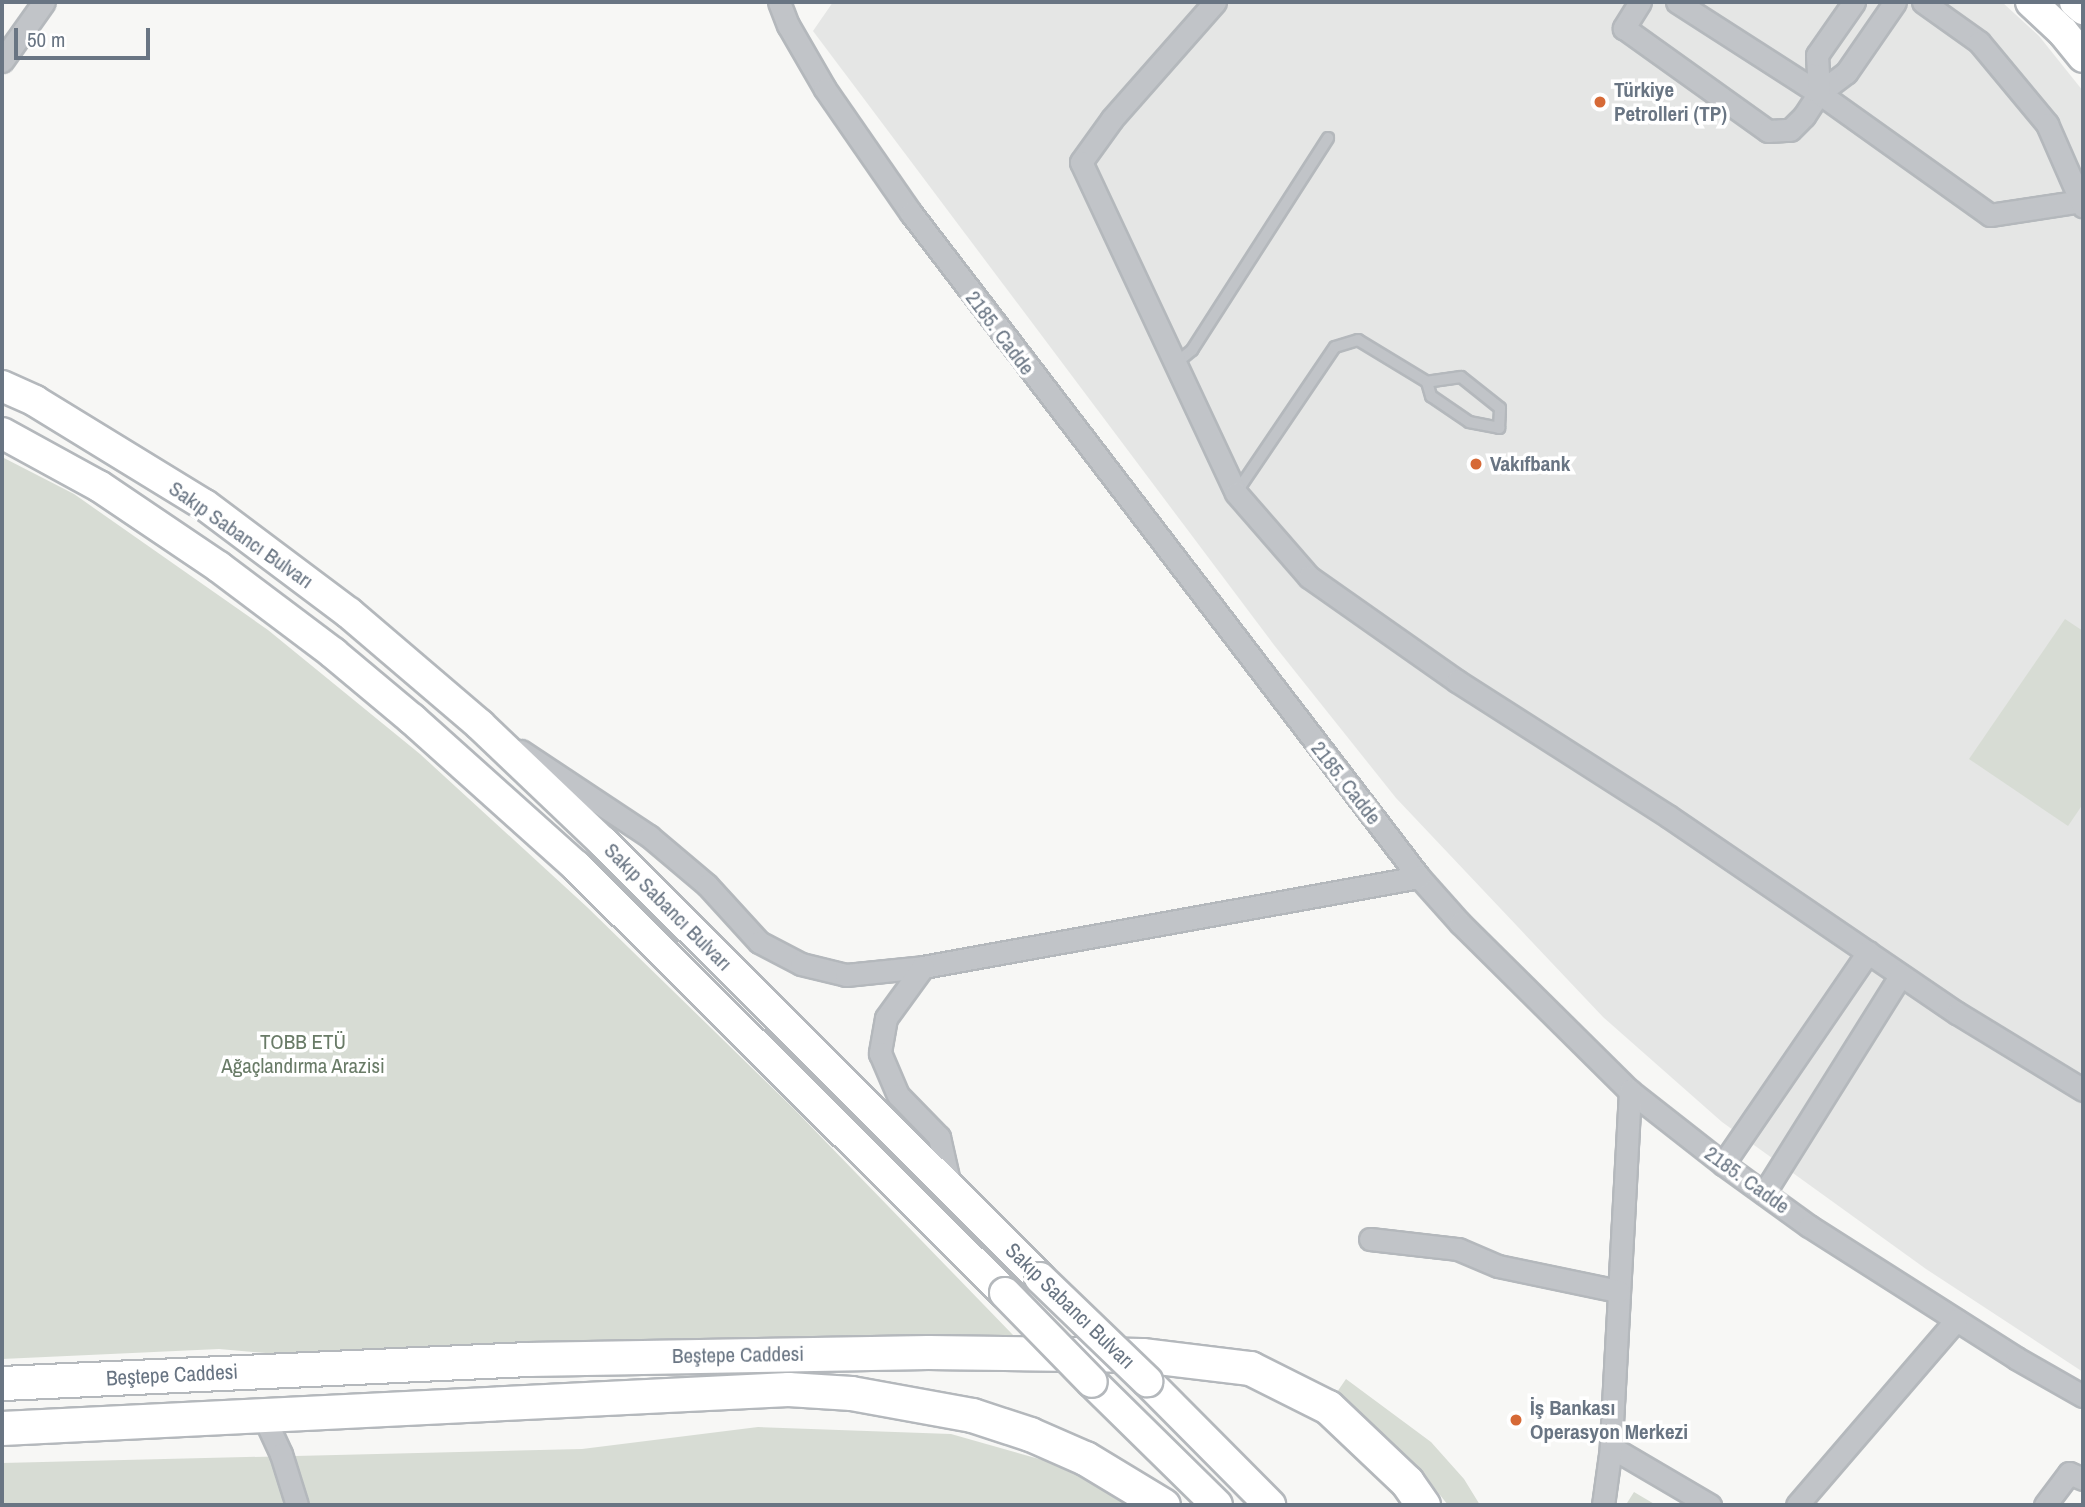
<!DOCTYPE html>
<html>
<head>
<meta charset="utf-8">
<style>
  body { margin:0 }
  #map { position:relative; width:2085px; height:1507px; overflow:hidden; background:#f7f7f5; font-family:"Archivo Narrow",sans-serif }
  div>[style] { position:absolute }
  [style*='--x'] { left:calc(var(--x)*1px); top:calc(var(--y)*1px); width:calc(var(--w)*1px); rotate:calc(var(--a)*1deg) }
  .built>* { inset:0; background:#e5e6e5 }
  .green>* { inset:0; background:#d7dcd4 }
  .roads { filter:drop-shadow(2px 0 #b4b8bc) drop-shadow(-2px 0 #b4b8bc) drop-shadow(0 2px #b4b8bc) drop-shadow(0 -2px #b4b8bc) }
  .lane>* { height:10px; margin:-5px; padding:0 5px; transform-origin:5px; border-radius:5px; background:#c1c4c8 }
  .street>* { height:21px; margin:-10.5px; padding:0 10.5px; transform-origin:10.5px; border-radius:10.5px; background:#c1c4c8 }
  .secondary>* { height:30px; margin:-15px; padding:0 15px; transform-origin:15px; border-radius:15px; background:#fff }
  .primary>* { height:33px; margin:-16.5px; padding:0 16.5px; transform-origin:16.5px; border-radius:16.5px; background:#fff }
  .bridges { filter:drop-shadow(2px 0 #b4b8bc) drop-shadow(-2px 0 #b4b8bc) drop-shadow(0 2px #b4b8bc) drop-shadow(0 -2px #b4b8bc) }
  .secondary-bridge>* { height:30px; margin:-15px; padding:0 15px; transform-origin:15px; border-radius:15px; background:#fff }
  .dots>* { width:19px; height:19px; translate:-50% -50%; box-sizing:border-box; border:4px solid #fff; border-radius:50% }
  span { translate:-50% -50%; white-space:nowrap; text-align:center; line-height:1.15; -webkit-text-stroke:7px #fff; paint-order:stroke }
  .poi-label { font-size:21px; color:#697583; font-weight:700 }
  .left { translate:0 -50%; text-align:left }
  .street-label { font-size:21px; color:#697583 }
  .park-label { font-size:21px; color:#697b67 }
  .frame { position:absolute; inset:0; border:4px solid #697583; pointer-events:none }
  .scale { position:absolute; left:14px; top:28px; width:136px; height:32px; box-sizing:border-box; border:4px solid #697583; border-top:0; padding-left:9px; font-size:21px; line-height:24px; white-space:nowrap; color:#697583; -webkit-text-stroke:5px #fff; paint-order:stroke }
</style>
</head>
<body>
<div id="map">
  <div class="built">
    <i style="clip-path:polygon(833px 2px,2002px 2px,2039px 36px,2083px 91px,2083px 1372px,1926px 1269px,1722px 1122px,1603px 1017px,1396px 798px,1274px 645px,813px 31px)"></i>
  </div>
  <div class="green">
    <i style="clip-path:polygon(2px 457px,74px 494px,268px 630px,420px 754px,587px 907px,794px 1109px,1014px 1336px,345px 1360px,219px 1349px,2px 1359px)"></i>
    <i style="clip-path:polygon(2065px 619px,2083px 631px,2083px 804px,2068px 826px,1969px 759px)"></i>
    <i style="clip-path:polygon(1346px 1379px,1431px 1442px,1464px 1479px,1480px 1505px,1448px 1505px,1432px 1485px,1335px 1395px)"></i>
    <i style="clip-path:polygon(758px 1427px,951px 1434px,1064px 1466px,1126px 1505px,2px 1505px,2px 1463px,582px 1449px)"></i>
    <i style="clip-path:polygon(1634px 1492px,1656px 1505px,1630px 1505px,1627px 1503px)"></i>
  </div>
  <div class="roads">
    <div class="lane">
      <i style="--x:1176;--y:363;--w:21;--a:-39"></i>
      <i style="--x:1192;--y:350;--w:252;--a:-57.3"></i>
      <i style="--x:1236;--y:493;--w:176;--a:-55.9"></i>
      <i style="--x:1335;--y:347;--w:24;--a:-17"></i>
      <i style="--x:1358;--y:340;--w:81;--a:31.3"></i>
      <i style="--x:1427;--y:382;--w:15;--a:74"></i>
      <i style="--x:1431;--y:396;--w:46;--a:34.4"></i>
      <i style="--x:1469;--y:422;--w:31;--a:11"></i>
      <i style="--x:1499;--y:428;--w:20;--a:-87"></i>
      <i style="--x:1500;--y:408;--w:50;--a:-141.5"></i>
      <i style="--x:1461;--y:377;--w:34;--a:172"></i>
    </div>
    <div class="street">
      <i style="--x:779;--y:2;--w:25;--a:69"></i>
      <i style="--x:788;--y:25;--w:74;--a:60"></i>
      <i style="--x:825;--y:89;--w:151;--a:55.3"></i>
      <i style="--x:911;--y:213;--w:836;--a:52.58"></i>
      <i style="--x:1419;--y:877;--w:62;--a:48.3"></i>
      <i style="--x:1460;--y:923;--w:239;--a:44.7"></i>
      <i style="--x:1630;--y:1091;--w:118;--a:38.1"></i>
      <i style="--x:1723;--y:1164;--w:106;--a:35.8"></i>
      <i style="--x:1809;--y:1226;--w:246;--a:32.5"></i>
      <i style="--x:2016;--y:1358;--w:77;--a:29.6"></i>
      <i style="--x:1215;--y:2;--w:156;--a:131.4"></i>
      <i style="--x:1112;--y:119;--w:53;--a:125.8"></i>
      <i style="--x:1081;--y:162;--w:365;--a:64.9"></i>
      <i style="--x:1236;--y:493;--w:111;--a:49"></i>
      <i style="--x:1309;--y:577;--w:181;--a:35.1"></i>
      <i style="--x:1457;--y:681;--w:250;--a:32.6"></i>
      <i style="--x:1668;--y:816;--w:350;--a:34.3"></i>
      <i style="--x:1957;--y:1013;--w:148;--a:31.4"></i>
      <i style="--x:1640;--y:2;--w:31;--a:122"></i>
      <i style="--x:1624;--y:28;--w:177;--a:35.6"></i>
      <i style="--x:1768;--y:131;--w:22;--a:-3"></i>
      <i style="--x:1790;--y:130;--w:20;--a:-45"></i>
      <i style="--x:1804;--y:116;--w:27;--a:-57"></i>
      <i style="--x:1819;--y:93;--w:34;--a:-37"></i>
      <i style="--x:1846;--y:73;--w:86;--a:-55.4"></i>
      <i style="--x:1677;--y:2;--w:169;--a:32.7"></i>
      <i style="--x:1819;--y:93;--w:210;--a:35.5"></i>
      <i style="--x:1990;--y:215;--w:92;--a:-8.7"></i>
      <i style="--x:1923;--y:2;--w:69;--a:35.5"></i>
      <i style="--x:1979;--y:42;--w:107;--a:50.3"></i>
      <i style="--x:2047;--y:124;--w:90;--a:66.3"></i>
      <i style="--x:2;--y:61;--w:72;--a:-54.6"></i>
      <i style="--x:1819;--y:93;--w:38;--a:-93"></i>
      <i style="--x:1817;--y:55;--w:65;--a:-55.1"></i>
      <i style="--x:521;--y:751;--w:154;--a:33.6"></i>
      <i style="--x:649;--y:836;--w:76;--a:40.2"></i>
      <i style="--x:707;--y:885;--w:77;--a:47.6"></i>
      <i style="--x:759;--y:942;--w:47;--a:27.6"></i>
      <i style="--x:801;--y:964;--w:46;--a:13.7"></i>
      <i style="--x:846;--y:975;--w:77;--a:-5.9"></i>
      <i style="--x:923;--y:967;--w:504;--a:-10.28"></i>
      <i style="--x:923;--y:967;--w:63;--a:126"></i>
      <i style="--x:886;--y:1018;--w:36;--a:100"></i>
      <i style="--x:880;--y:1053;--w:46;--a:66.8"></i>
      <i style="--x:898;--y:1095;--w:59;--a:45.7"></i>
      <i style="--x:939;--y:1137;--w:50;--a:77.3"></i>
      <i style="--x:1630;--y:1091;--w:357;--a:93.1"></i>
      <i style="--x:1611;--y:1447;--w:115;--a:30.4"></i>
      <i style="--x:1723;--y:1164;--w:257;--a:-55.6"></i>
      <i style="--x:1764;--y:1193;--w:257;--a:-57.9"></i>
      <i style="--x:1370;--y:1239;--w:89;--a:6.5"></i>
      <i style="--x:1458;--y:1249;--w:43;--a:23"></i>
      <i style="--x:1498;--y:1266;--w:123;--a:11.8"></i>
      <i style="--x:263;--y:1415;--w:43;--a:65.2"></i>
      <i style="--x:281;--y:1454;--w:53;--a:72.6"></i>
      <i style="--x:1603;--y:1505;--w:59;--a:-82.1"></i>
      <i style="--x:1797;--y:1505;--w:244;--a:-49.3"></i>
      <i style="--x:2045;--y:1505;--w:40;--a:-53"></i>
      <i style="--x:2069;--y:1473;--w:15;--a:23"></i>
    </div>
    <div class="secondary">
      <i style="--x:2031;--y:2;--w:44;--a:43.2"></i>
      <i style="--x:2063;--y:32;--w:32;--a:51"></i>
      <i style="--x:2075;--y:2;--w:11;--a:41"></i>
      <i style="--x:2;--y:386;--w:36;--a:24"></i>
      <i style="--x:35;--y:401;--w:199;--a:31.5"></i>
      <i style="--x:205;--y:505;--w:180;--a:36.9"></i>
      <i style="--x:349;--y:613;--w:172;--a:40.5"></i>
      <i style="--x:480;--y:725;--w:170;--a:43.6"></i>
      <i style="--x:603;--y:842;--w:617;--a:44.93"></i>
      <i style="--x:2;--y:433;--w:111;--a:28.7"></i>
      <i style="--x:99;--y:486;--w:145;--a:34"></i>
      <i style="--x:219;--y:567;--w:143;--a:37"></i>
      <i style="--x:333;--y:653;--w:103;--a:39.9"></i>
      <i style="--x:412;--y:719;--w:220;--a:41.9"></i>
      <i style="--x:576;--y:866;--w:605;--a:44.87"></i>
      <i style="--x:1147;--y:1381;--w:175;--a:45.2"></i>
      <i style="--x:1092;--y:1382;--w:175;--a:44.5"></i>
    </div>
    <div class="primary">
      <i style="--x:2;--y:1383;--w:527;--a:-2.61"></i>
      <i style="--x:528;--y:1359;--w:400;--a:-1"></i>
      <i style="--x:928;--y:1352;--w:214;--a:0.8"></i>
      <i style="--x:1142;--y:1355;--w:109;--a:6.9"></i>
      <i style="--x:1250;--y:1368;--w:87;--a:26.6"></i>
      <i style="--x:1328;--y:1407;--w:109;--a:43.5"></i>
      <i style="--x:1407;--y:1482;--w:28;--a:55"></i>
      <i style="--x:2;--y:1428;--w:787;--a:-2.84"></i>
      <i style="--x:788;--y:1389;--w:63;--a:3.6"></i>
      <i style="--x:851;--y:1393;--w:123;--a:10.3"></i>
      <i style="--x:972;--y:1415;--w:61;--a:18.1"></i>
      <i style="--x:1030;--y:1434;--w:60;--a:23.6"></i>
      <i style="--x:1085;--y:1458;--w:91;--a:31.1"></i>
    </div>
  </div>
  <div class="bridges">
    <div class="secondary-bridge">
      <i style="--x:1040;--y:1278;--w:149;--a:43.9"></i>
      <i style="--x:1005;--y:1293;--w:124;--a:45.7"></i>
    </div>
  </div>
  <div class="dots">
    <i style="left:1600px;top:102px;background:#d66936"></i>
    <i style="left:1476px;top:464px;background:#d66936"></i>
    <i style="left:1516px;top:1420px;background:#d66936"></i>
  </div>
  <div class="poi-label">
    <span class="left" style="left:1614px;top:102px">Türkiye<br>Petrolleri (TP)</span>
    <span class="left" style="left:1490px;top:464px">Vakıfbank</span>
    <span class="left" style="left:1530px;top:1420px">İş Bankası<br>Operasyon Merkezi</span>
  </div>
  <div class="street-label">
    <span style="left:1000px;top:333px;rotate:53deg">2185. Cadde</span>
    <span style="left:241px;top:535px;rotate:35deg">Sakıp Sabancı Bulvarı</span>
    <span style="left:1346px;top:783px;rotate:52deg">2185. Cadde</span>
    <span style="left:668px;top:907px;rotate:45deg">Sakıp Sabancı Bulvarı</span>
    <span style="left:1747px;top:1180px;rotate:36deg">2185. Cadde</span>
    <span style="left:1070px;top:1306px;rotate:44deg">Sakıp Sabancı Bulvarı</span>
    <span style="left:738px;top:1355px;rotate:-1deg">Beştepe Caddesi</span>
    <span style="left:172px;top:1375px;rotate:-3deg">Beştepe Caddesi</span>
  </div>
  <div class="park-label">
    <span style="left:303px;top:1054px">TOBB ETÜ<br>Ağaçlandırma Arazisi</span>
  </div>
  <div class="frame"></div>
  <div class="scale">50 m</div>
</div>
</body>
</html>
